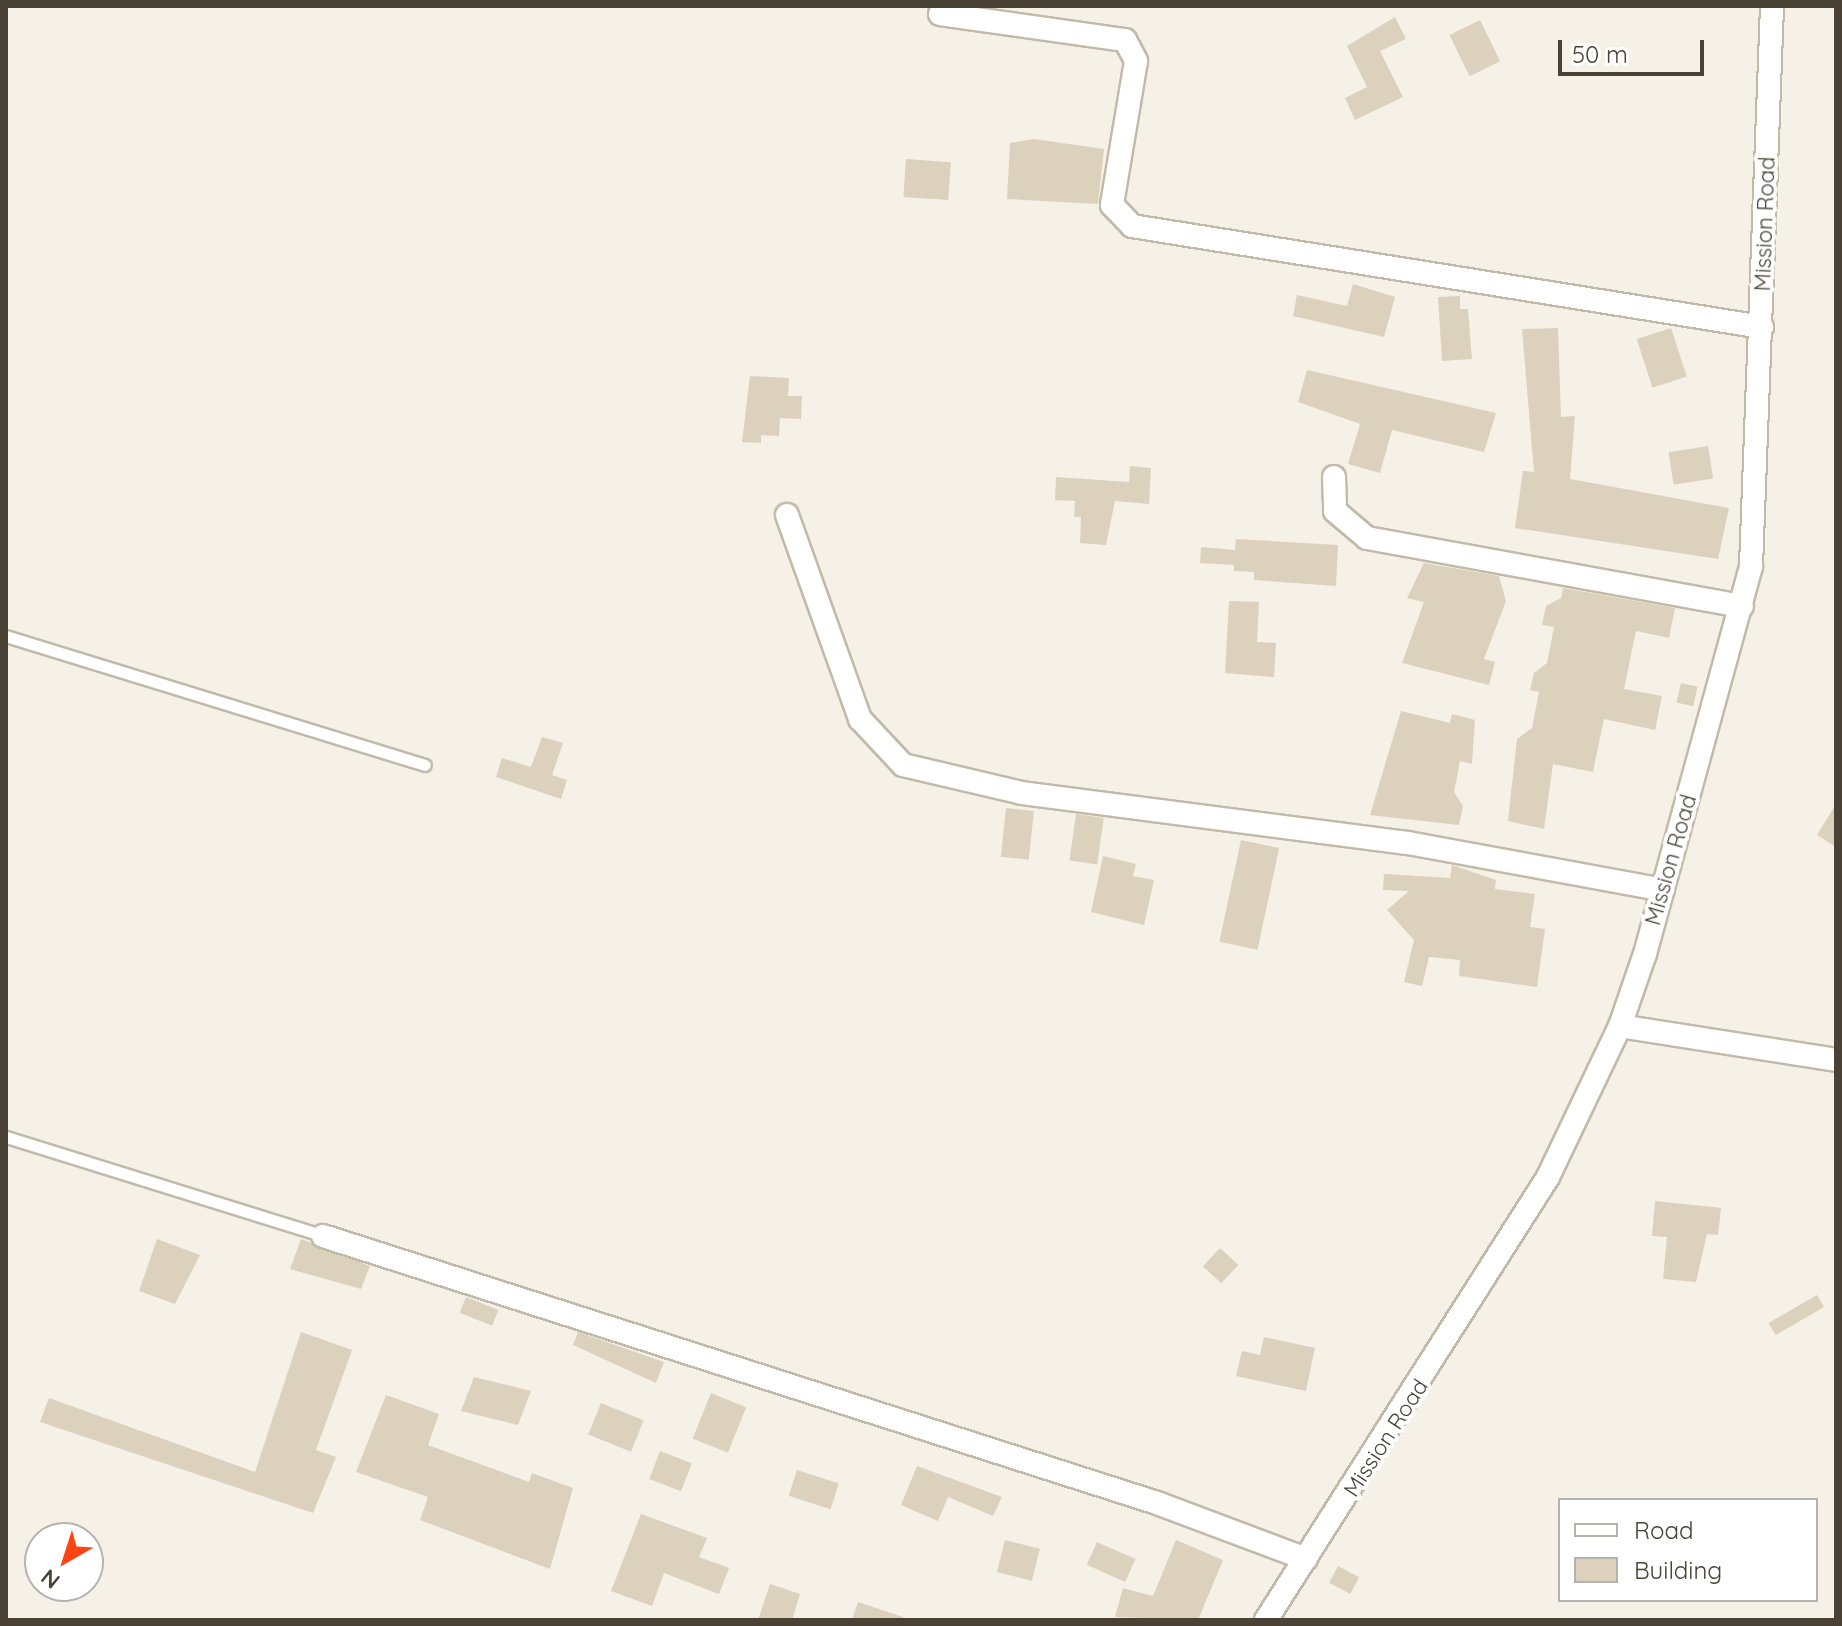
<!DOCTYPE html>
<html>
<head>
<meta charset="utf-8">
<style>
  body { margin:0 }
  #map { position:relative; width:1842px; height:1626px; overflow:hidden; background:#f5f1e6; font-family:Quicksand,sans-serif }
  div>[style] { position:absolute }
  [style*='--x'] { left:calc(var(--x)*1px); top:calc(var(--y)*1px); width:calc(var(--w)*1px); rotate:calc(var(--a)*1deg) }
  .building>* { inset:0; background:#dbd1bd; transform-origin:0 0 }
  .roads { filter:drop-shadow(2px 0 #c2baa8) drop-shadow(-2px 0 #c2baa8) drop-shadow(0 2px #c2baa8) drop-shadow(0 -2px #c2baa8) }
  .lane>* { height:11px; margin:-5.5px; padding:0 5.5px; transform-origin:5.5px; border-radius:5.5px; background:#fff }
  .street>* { height:22px; margin:-11px; padding:0 11px; transform-origin:11px; border-radius:11px; background:#fff }
  span { translate:-50% -50%; white-space:nowrap; text-align:center; line-height:1.15; -webkit-text-stroke:8px #fff; paint-order:stroke }
  .street-label { font-size:22px; color:#494235 }
  .frame { position:absolute; inset:0; border:8px solid #494235; pointer-events:none }
  .legend { position:absolute; left:1558px; top:1498px; width:260px; height:104px; box-sizing:border-box; background:#fff; border:2px solid #b6b3ae; margin:0; padding:10px 14px; list-style:none; font-size:24px; color:#494235 }
  .legend li { display:flex; align-items:center; gap:16px; height:40px }
  .legend b { width:40px; border:2px solid #b6b3ae }
  .north { position:absolute; left:24px; top:1522px; width:80px; height:80px; box-sizing:border-box; background:#fff; border:2px solid #b6b3ae; border-radius:50%; rotate:219deg; font-size:22px; font-weight:700; line-height:32px; text-align:center; color:#494235 }
  .north::after { content:''; display:block; margin:auto; width:28px; height:36px; background:#ff4414; clip-path:polygon(50% 0,100% 100%,50% 72%,0 100%) }
  .scale { position:absolute; left:1558px; top:40px; width:146px; height:36px; box-sizing:border-box; border:4px solid #494235; border-top:0; padding-left:10px; font-size:24px; line-height:28px; white-space:nowrap; color:#494235; -webkit-text-stroke:6px #fff; paint-order:stroke }
</style>
</head>
<body>
<div id="map">
  <div class="building">
    <i style="clip-path:polygon(1395px 17px,1406px 39px,1380px 51px,1403px 97px,1355px 120px,1345px 98px,1367px 87px,1347px 46px)"></i>
    <i style="left:1480px;top:20px;width:46px;height:34px;rotate:64deg"></i>
    <i style="clip-path:polygon(1034px 139px,1104px 149px,1098px 204px,1007px 199px,1010px 143px)"></i>
    <i style="left:906px;top:159px;width:45px;height:38px;rotate:4deg"></i>
    <i style="clip-path:polygon(1353px 284px,1395px 297px,1384px 337px,1293px 316px,1297px 295px,1347px 306px)"></i>
    <i style="clip-path:polygon(1460px 296px,1460px 309px,1468px 309px,1472px 359px,1442px 361px,1438px 297px)"></i>
    <i style="clip-path:polygon(1558px 328px,1561px 417px,1575px 416px,1570px 479px,1729px 508px,1718px 559px,1515px 528px,1523px 471px,1534px 472px,1522px 329px)"></i>
    <i style="left:1671px;top:328px;width:51px;height:36px;rotate:72deg"></i>
    <i style="clip-path:polygon(1307px 370px,1496px 413px,1484px 452px,1392px 430px,1380px 473px,1348px 464px,1360px 424px,1298px 402px)"></i>
    <i style="clip-path:polygon(750px 376px,789px 378px,788px 396px,802px 396px,801px 419px,780px 418px,779px 436px,761px 435px,761px 443px,742px 442px)"></i>
    <i style="left:1708px;top:446px;width:33px;height:40px;rotate:81deg"></i>
    <i style="clip-path:polygon(1130px 466px,1151px 468px,1149px 504px,1115px 501px,1106px 545px,1080px 543px,1081px 517px,1074px 517px,1075px 501px,1055px 500px,1056px 477px,1129px 482px)"></i>
    <i style="clip-path:polygon(1236px 539px,1338px 545px,1336px 586px,1254px 580px,1254px 572px,1234px 571px,1234px 565px,1200px 563px,1201px 547px,1235px 550px)"></i>
    <i style="clip-path:polygon(1424px 563px,1499px 576px,1506px 601px,1484px 659px,1495px 662px,1489px 685px,1402px 663px,1424px 602px,1407px 598px)"></i>
    <i style="clip-path:polygon(1563px 588px,1675px 608px,1669px 638px,1636px 631px,1624px 689px,1662px 696px,1655px 730px,1604px 719px,1593px 772px,1553px 764px,1544px 829px,1508px 821px,1517px 739px,1532px 728px,1539px 692px,1530px 690px,1534px 673px,1547px 663px,1554px 627px,1542px 625px,1546px 606px,1561px 598px)"></i>
    <i style="clip-path:polygon(1229px 601px,1259px 602px,1257px 642px,1276px 643px,1274px 677px,1225px 673px)"></i>
    <i style="left:1681px;top:683px;width:17px;height:20px;rotate:13deg"></i>
    <i style="clip-path:polygon(1401px 711px,1450px 723px,1452px 714px,1475px 720px,1472px 764px,1460px 761px,1454px 792px,1463px 806px,1459px 825px,1370px 815px)"></i>
    <i style="clip-path:polygon(542px 737px,563px 743px,552px 775px,567px 780px,561px 799px,496px 777px,502px 758px,531px 767px)"></i>
    <i style="clip-path:polygon(1836px 804px,1836px 847px,1817px 835px)"></i>
    <i style="left:1006px;top:808px;width:28px;height:49px;rotate:6deg"></i>
    <i style="left:1076px;top:814px;width:28px;height:47px;rotate:8deg"></i>
    <i style="left:1241px;top:840px;width:39px;height:104px;rotate:12deg"></i>
    <i style="clip-path:polygon(1103px 856px,1136px 864px,1133px 876px,1154px 880px,1144px 925px,1091px 912px)"></i>
    <i style="clip-path:polygon(1452px 865px,1496px 880px,1495px 889px,1535px 894px,1530px 927px,1545px 929px,1537px 987px,1459px 976px,1460px 960px,1429px 957px,1422px 986px,1404px 982px,1414px 940px,1387px 910px,1409px 891px,1383px 890px,1384px 874px,1450px 878px)"></i>
    <i style="clip-path:polygon(1655px 1201px,1721px 1208px,1718px 1235px,1707px 1234px,1696px 1282px,1663px 1279px,1667px 1237px,1652px 1236px)"></i>
    <i style="clip-path:polygon(157px 1239px,200px 1255px,175px 1304px,139px 1291px)"></i>
    <i style="clip-path:polygon(301px 1239px,370px 1266px,361px 1289px,290px 1269px)"></i>
    <i style="left:1220px;top:1248px;width:25px;height:25px;rotate:43deg"></i>
    <i style="left:1817px;top:1295px;width:14px;height:56px;rotate:60deg"></i>
    <i style="left:466px;top:1297px;width:35px;height:17px;rotate:22deg"></i>
    <i style="clip-path:polygon(301px 1332px,352px 1350px,316px 1450px,336px 1457px,313px 1513px,40px 1422px,49px 1398px,255px 1472px)"></i>
    <i style="clip-path:polygon(578px 1332px,664px 1362px,656px 1383px,573px 1345px)"></i>
    <i style="clip-path:polygon(1264px 1337px,1315px 1348px,1306px 1391px,1236px 1376px,1242px 1351px,1260px 1355px)"></i>
    <i style="clip-path:polygon(474px 1377px,531px 1391px,518px 1425px,461px 1411px)"></i>
    <i style="left:711px;top:1393px;width:38px;height:49px;rotate:22deg"></i>
    <i style="clip-path:polygon(386px 1395px,439px 1414px,428px 1445px,529px 1482px,532px 1473px,573px 1488px,550px 1569px,420px 1520px,428px 1497px,356px 1472px)"></i>
    <i style="left:601px;top:1403px;width:46px;height:34px;rotate:22deg"></i>
    <i style="left:660px;top:1451px;width:34px;height:30px;rotate:21deg"></i>
    <i style="clip-path:polygon(917px 1466px,1002px 1497px,993px 1516px,948px 1497px,938px 1521px,901px 1505px)"></i>
    <i style="left:797px;top:1470px;width:44px;height:27px;rotate:18deg"></i>
    <i style="clip-path:polygon(641px 1514px,707px 1538px,699px 1557px,729px 1568px,719px 1594px,664px 1573px,652px 1606px,611px 1591px)"></i>
    <i style="left:1005px;top:1540px;width:36px;height:33px;rotate:14deg"></i>
    <i style="clip-path:polygon(1176px 1540px,1223px 1560px,1198px 1620px,1115px 1617px,1123px 1588px,1153px 1596px)"></i>
    <i style="left:1097px;top:1542px;width:42px;height:25px;rotate:24deg"></i>
    <i style="left:1338px;top:1566px;width:24px;height:19px;rotate:28deg"></i>
    <i style="clip-path:polygon(770px 1584px,800px 1594px,792px 1620px,758px 1620px)"></i>
    <i style="clip-path:polygon(858px 1602px,903px 1617px,903px 1620px,852px 1620px)"></i>
  </div>
  <div class="roads">
    <div class="lane">
      <i style="--x:6;--y:636;--w:438;--a:17.1"></i>
      <i style="--x:6;--y:1137;--w:332;--a:17.3"></i>
    </div>
    <div class="street">
      <i style="--x:940;--y:14;--w:187;--a:8"></i>
      <i style="--x:1125;--y:40;--w:24;--a:62"></i>
      <i style="--x:1136;--y:61;--w:146;--a:99.5"></i>
      <i style="--x:1112;--y:205;--w:29;--a:46"></i>
      <i style="--x:1132;--y:226;--w:638;--a:9.11"></i>
      <i style="--x:1334;--y:477;--w:34;--a:88"></i>
      <i style="--x:1335;--y:511;--w:42;--a:40.2"></i>
      <i style="--x:1367;--y:538;--w:381;--a:10.3"></i>
      <i style="--x:787;--y:515;--w:217;--a:70.3"></i>
      <i style="--x:860;--y:719;--w:63;--a:46.9"></i>
      <i style="--x:903;--y:765;--w:122;--a:13.2"></i>
      <i style="--x:1022;--y:793;--w:389;--a:7.4"></i>
      <i style="--x:1408;--y:843;--w:259;--a:10.4"></i>
      <i style="--x:1620;--y:1026;--w:219;--a:8.9"></i>
      <i style="--x:323;--y:1236;--w:876;--a:17.75"></i>
      <i style="--x:1157;--y:1503;--w:159;--a:20.6"></i>
      <i style="--x:1266;--y:1620;--w:525;--a:-57.52"></i>
      <i style="--x:1548;--y:1177;--w:167;--a:-64.5"></i>
      <i style="--x:1620;--y:1026;--w:76;--a:-70.9"></i>
      <i style="--x:1645;--y:954;--w:402;--a:-74.7"></i>
      <i style="--x:1751;--y:566;--w:560;--a:-87.85"></i>
    </div>
  </div>
  <div class="street-label">
    <span style="left:1765px;top:224px;rotate:-88deg">Mission Road</span>
    <span style="left:1671px;top:860px;rotate:-74deg">Mission Road</span>
    <span style="left:1386px;top:1438px;rotate:-57deg">Mission Road</span>
  </div>
  <div class="frame"></div>
  <ul class="legend">
  <li><b style="height:10px;background:#fff"></b>Road</li>
  <li><b style="height:22px;background:#dbd1bd"></b>Building</li>
  </ul>
  <div class="north">N</div>
  <div class="scale">50 m</div>
</div>
</body>
</html>
